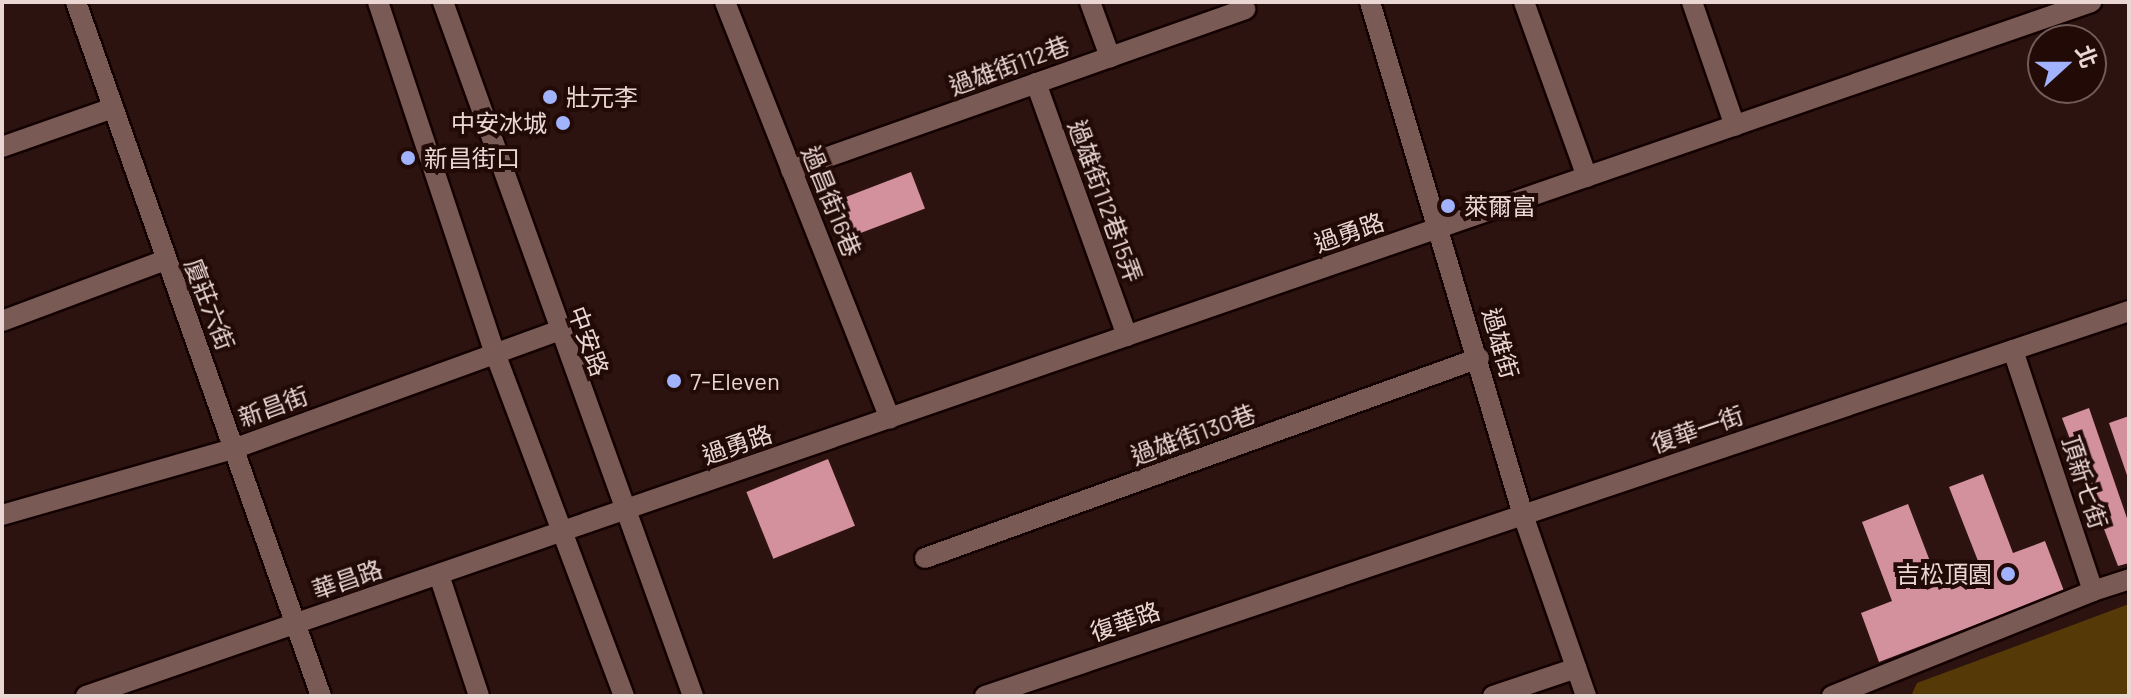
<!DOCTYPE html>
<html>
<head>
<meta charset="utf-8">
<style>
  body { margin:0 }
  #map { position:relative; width:2131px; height:698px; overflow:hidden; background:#2d130f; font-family:Barlow,"Noto Sans TC",sans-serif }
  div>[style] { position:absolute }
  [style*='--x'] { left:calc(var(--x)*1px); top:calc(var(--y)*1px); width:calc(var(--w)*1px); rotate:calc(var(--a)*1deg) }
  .green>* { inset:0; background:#553a08 }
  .building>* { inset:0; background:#d2919d; transform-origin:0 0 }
  .roads { filter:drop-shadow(2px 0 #130101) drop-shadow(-2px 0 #130101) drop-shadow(0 2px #130101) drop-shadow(0 -2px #130101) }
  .minor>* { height:20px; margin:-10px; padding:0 10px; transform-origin:10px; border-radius:10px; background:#7a5a55 }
  .dots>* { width:22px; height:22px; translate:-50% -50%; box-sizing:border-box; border:4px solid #220a07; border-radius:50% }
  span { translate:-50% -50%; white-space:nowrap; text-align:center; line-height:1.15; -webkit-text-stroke:8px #220a07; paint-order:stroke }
  .street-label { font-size:24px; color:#ead7d3 }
  .poi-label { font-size:24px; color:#ead7d3 }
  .left { translate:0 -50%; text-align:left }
  .right { translate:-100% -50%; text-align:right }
  .frame { position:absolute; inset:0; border:4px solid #ead7d3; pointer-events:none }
  .north { position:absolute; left:2027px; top:24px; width:80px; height:80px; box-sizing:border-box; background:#220a07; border:2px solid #725c59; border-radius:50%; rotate:69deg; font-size:22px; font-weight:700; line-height:32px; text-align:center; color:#ead7d3 }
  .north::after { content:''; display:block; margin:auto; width:28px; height:36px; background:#a1b3fd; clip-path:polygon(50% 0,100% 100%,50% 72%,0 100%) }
</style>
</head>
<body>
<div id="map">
  <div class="green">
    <i style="clip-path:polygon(2129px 604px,2129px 696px,1911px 696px,1917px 683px)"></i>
  </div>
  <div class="building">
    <i style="left:911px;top:172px;width:39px;height:85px;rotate:69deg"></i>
    <i style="clip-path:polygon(2089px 408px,2129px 524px,2129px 563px,2118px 566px,2062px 418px)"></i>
    <i style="clip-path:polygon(2129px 416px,2129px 481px,2109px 423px)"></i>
    <i style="left:828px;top:459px;width:72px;height:88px;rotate:68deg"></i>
    <i style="clip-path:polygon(1983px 474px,2013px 553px,2045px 541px,2064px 591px,1879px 662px,1861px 613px,1892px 601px,1862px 522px,1908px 504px,1938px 582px,1980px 566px,1949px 487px)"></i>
  </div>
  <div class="roads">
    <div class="minor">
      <i style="--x:76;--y:2;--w:736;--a:70.56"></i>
      <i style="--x:378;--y:2;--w:370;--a:71.6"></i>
      <i style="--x:495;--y:353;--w:366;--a:69.4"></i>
      <i style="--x:443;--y:2;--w:738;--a:70.19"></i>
      <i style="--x:725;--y:2;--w:448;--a:68.4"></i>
      <i style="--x:1090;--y:2;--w:59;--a:70"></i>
      <i style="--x:1370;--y:2;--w:535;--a:73.39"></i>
      <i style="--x:1523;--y:515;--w:192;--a:70.8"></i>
      <i style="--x:1524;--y:2;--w:186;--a:70.2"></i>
      <i style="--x:1692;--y:2;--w:131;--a:70.9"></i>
      <i style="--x:1036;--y:83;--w:269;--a:70.2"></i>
      <i style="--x:2;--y:147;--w:118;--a:-19.4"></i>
      <i style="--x:791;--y:170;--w:482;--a:-19.5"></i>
      <i style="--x:2;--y:321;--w:174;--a:-20.5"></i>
      <i style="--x:2;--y:515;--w:243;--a:-16"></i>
      <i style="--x:236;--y:448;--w:342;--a:-20"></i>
      <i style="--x:925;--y:558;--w:589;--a:-19.85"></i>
      <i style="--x:439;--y:575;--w:127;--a:71.7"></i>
      <i style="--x:2093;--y:591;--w:38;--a:-18"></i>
      <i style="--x:86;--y:696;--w:2122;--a:-19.09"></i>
      <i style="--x:985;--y:696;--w:1207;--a:-18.6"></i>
      <i style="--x:1493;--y:696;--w:88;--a:-18.6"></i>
      <i style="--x:1832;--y:696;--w:281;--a:-21.9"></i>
      <i style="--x:2093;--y:591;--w:254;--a:-108.4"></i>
    </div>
  </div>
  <div class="dots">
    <i style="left:550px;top:97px;background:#a1b3fd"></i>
    <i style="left:563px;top:123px;background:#a1b3fd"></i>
    <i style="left:408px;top:158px;background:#a1b3fd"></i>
    <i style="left:1448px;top:206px;background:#a1b3fd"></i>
    <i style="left:674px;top:381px;background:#a1b3fd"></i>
    <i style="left:2008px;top:574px;background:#a1b3fd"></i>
  </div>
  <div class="street-label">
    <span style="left:1009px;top:65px;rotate:-20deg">過雄街112巷</span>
    <span style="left:832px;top:201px;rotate:68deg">過昌街16巷</span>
    <span style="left:1106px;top:201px;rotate:70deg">過雄街112巷15弄</span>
    <span style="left:1349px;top:232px;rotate:-19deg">過勇路</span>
    <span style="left:210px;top:304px;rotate:69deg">廈莊六街</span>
    <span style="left:589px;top:341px;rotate:70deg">中安路</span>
    <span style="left:1501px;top:343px;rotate:74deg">過雄街</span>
    <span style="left:273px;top:406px;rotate:-20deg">新昌街</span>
    <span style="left:1697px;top:429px;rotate:-19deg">復華一街</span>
    <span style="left:1193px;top:434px;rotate:-20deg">過雄街130巷</span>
    <span style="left:737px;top:444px;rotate:-19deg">過勇路</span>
    <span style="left:2085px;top:482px;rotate:72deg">頂新七街</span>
    <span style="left:347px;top:579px;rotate:-19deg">華昌路</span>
    <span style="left:1125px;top:621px;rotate:-19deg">復華路</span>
  </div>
  <div class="poi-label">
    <span class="left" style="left:566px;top:97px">壯元李</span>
    <span class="right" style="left:547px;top:123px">中安冰城</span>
    <span class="left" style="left:424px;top:158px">新昌街口</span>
    <span class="left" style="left:1464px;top:206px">萊爾富</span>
    <span class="left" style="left:690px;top:381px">7-Eleven</span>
    <span class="right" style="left:1992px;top:574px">吉松頂園</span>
  </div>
  <div class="frame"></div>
  <div class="north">北</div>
</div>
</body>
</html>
